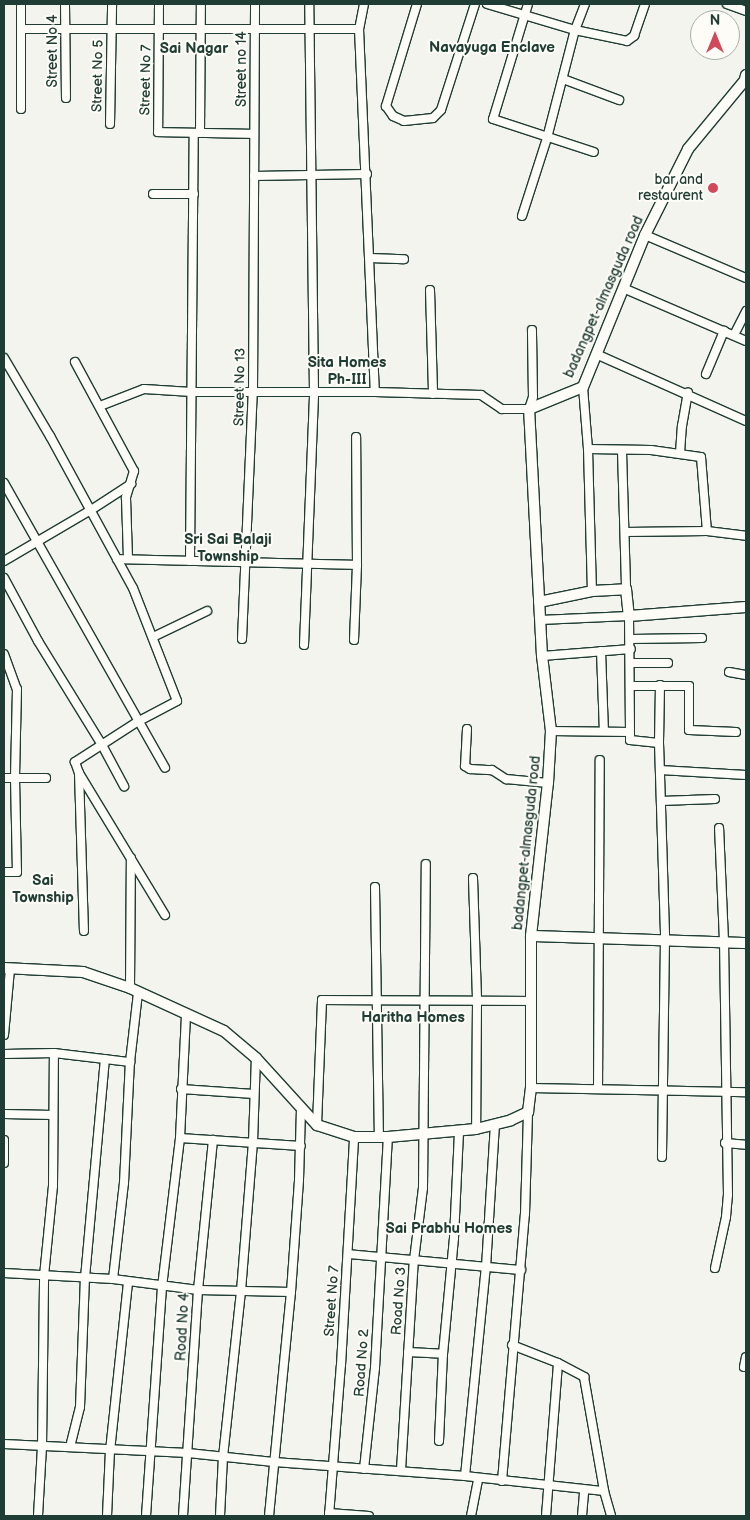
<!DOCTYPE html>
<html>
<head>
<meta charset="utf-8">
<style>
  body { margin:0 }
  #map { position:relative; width:750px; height:1520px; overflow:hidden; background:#f4f4ef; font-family:"Balsamiq Sans",sans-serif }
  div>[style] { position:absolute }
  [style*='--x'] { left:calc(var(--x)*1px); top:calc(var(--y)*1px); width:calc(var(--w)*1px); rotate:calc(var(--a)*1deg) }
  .roads { filter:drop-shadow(1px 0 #1f3d34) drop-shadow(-1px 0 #1f3d34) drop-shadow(0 1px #1f3d34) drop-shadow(0 -1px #1f3d34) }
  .street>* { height:8px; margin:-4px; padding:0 4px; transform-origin:4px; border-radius:4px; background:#fdfcf7 }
  .secondary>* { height:10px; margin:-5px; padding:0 5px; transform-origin:5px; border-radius:5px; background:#fdfcf7 }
  .dots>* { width:14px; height:14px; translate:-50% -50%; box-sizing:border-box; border:2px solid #fdfcf7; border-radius:50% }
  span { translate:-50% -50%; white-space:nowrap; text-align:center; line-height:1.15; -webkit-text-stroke:4px #fdfcf7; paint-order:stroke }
  .street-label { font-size:14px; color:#1f3d34 }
  .poi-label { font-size:14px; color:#1f3d34 }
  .right { translate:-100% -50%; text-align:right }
  .neighbourhood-label { font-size:15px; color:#1f3d34; font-weight:700 }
  .frame { position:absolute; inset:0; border:5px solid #1f3d34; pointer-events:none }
  .north { position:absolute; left:690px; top:10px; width:50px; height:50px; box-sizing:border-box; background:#fdfcf7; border:1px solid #a4b0a9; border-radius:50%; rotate:0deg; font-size:14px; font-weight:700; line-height:20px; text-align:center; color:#1f3d34 }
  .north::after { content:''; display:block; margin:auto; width:18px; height:22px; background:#d1495b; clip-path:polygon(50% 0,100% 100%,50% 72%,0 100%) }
</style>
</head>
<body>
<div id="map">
  <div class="roads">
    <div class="street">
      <i style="--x:21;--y:4;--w:105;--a:90"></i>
      <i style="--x:65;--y:4;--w:94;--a:89.4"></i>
      <i style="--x:159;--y:4;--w:128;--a:90.4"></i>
      <i style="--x:158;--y:132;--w:96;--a:1.2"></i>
      <i style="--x:364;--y:4;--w:25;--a:101"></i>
      <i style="--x:359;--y:29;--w:363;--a:87.5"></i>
      <i style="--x:417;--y:4;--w:107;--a:106.9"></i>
      <i style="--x:386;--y:106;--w:12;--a:55"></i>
      <i style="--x:393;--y:116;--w:12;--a:24"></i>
      <i style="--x:404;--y:121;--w:29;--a:-6"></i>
      <i style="--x:433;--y:118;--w:11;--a:-45"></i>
      <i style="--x:441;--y:110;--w:111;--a:-72.2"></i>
      <i style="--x:487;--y:4;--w:92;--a:16.5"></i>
      <i style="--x:575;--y:30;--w:28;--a:-69"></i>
      <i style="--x:528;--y:4;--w:120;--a:106.9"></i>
      <i style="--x:493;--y:119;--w:106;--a:18.1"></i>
      <i style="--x:727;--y:4;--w:20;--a:20"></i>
      <i style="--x:21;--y:29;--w:338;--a:0"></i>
      <i style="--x:563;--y:79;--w:60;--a:20.6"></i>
      <i style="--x:110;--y:124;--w:120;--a:-89"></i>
      <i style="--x:200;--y:133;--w:129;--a:-89.6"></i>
      <i style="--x:254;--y:176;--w:113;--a:-1"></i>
      <i style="--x:153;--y:194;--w:41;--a:0"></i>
      <i style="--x:522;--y:216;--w:82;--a:-72.2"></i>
      <i style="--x:547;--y:138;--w:112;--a:-75.5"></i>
      <i style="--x:575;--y:30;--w:53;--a:11.9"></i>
      <i style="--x:627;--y:41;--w:9;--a:-36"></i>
      <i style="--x:634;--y:36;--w:34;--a:-71"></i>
      <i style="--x:645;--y:235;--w:110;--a:23.1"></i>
      <i style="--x:370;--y:258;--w:34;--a:2"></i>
      <i style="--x:623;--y:288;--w:134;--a:23.3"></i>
      <i style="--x:430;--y:290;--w:104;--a:88.3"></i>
      <i style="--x:734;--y:335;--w:27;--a:-63"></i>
      <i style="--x:596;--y:354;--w:164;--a:24.1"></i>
      <i style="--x:4;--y:358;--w:91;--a:59.5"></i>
      <i style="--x:50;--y:436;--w:173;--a:61.4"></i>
      <i style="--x:133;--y:588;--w:121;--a:68.7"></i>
      <i style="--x:177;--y:701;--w:45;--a:152.3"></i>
      <i style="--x:137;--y:722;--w:74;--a:147.2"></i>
      <i style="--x:75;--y:762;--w:12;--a:70"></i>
      <i style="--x:79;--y:773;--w:166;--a:58.8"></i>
      <i style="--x:75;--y:362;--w:124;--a:61.6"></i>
      <i style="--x:134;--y:471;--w:28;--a:107"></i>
      <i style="--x:126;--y:498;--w:61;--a:88.1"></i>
      <i style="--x:706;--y:374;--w:47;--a:-67.3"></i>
      <i style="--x:583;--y:387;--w:62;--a:85.4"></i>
      <i style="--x:588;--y:449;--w:142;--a:88.4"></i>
      <i style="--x:100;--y:406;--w:47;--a:-21.1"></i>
      <i style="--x:144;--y:389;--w:48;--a:3.6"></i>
      <i style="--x:192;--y:392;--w:183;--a:0"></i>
      <i style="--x:375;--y:392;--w:106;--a:1.6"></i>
      <i style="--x:481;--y:395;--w:25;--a:34"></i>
      <i style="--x:502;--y:409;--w:27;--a:0"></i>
      <i style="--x:529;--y:409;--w:13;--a:-72"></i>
      <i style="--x:533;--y:397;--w:67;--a:-90.9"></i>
      <i style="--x:588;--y:449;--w:63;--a:0.9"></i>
      <i style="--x:651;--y:450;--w:50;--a:8"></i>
      <i style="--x:701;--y:457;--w:74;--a:85.4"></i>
      <i style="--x:622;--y:451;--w:138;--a:88.3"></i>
      <i style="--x:680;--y:453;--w:27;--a:-86"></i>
      <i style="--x:682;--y:426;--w:34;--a:-80"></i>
      <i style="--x:4;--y:483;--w:327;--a:60.5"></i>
      <i style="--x:625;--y:532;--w:82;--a:-0.7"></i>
      <i style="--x:707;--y:531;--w:39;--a:7"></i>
      <i style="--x:117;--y:559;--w:240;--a:1.4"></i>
      <i style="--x:357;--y:565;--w:128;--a:-90.4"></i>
      <i style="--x:4;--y:561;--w:101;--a:-30.4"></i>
      <i style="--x:91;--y:510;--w:48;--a:-33"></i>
      <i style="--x:190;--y:561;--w:428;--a:-89.5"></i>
      <i style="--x:4;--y:578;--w:72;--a:61.6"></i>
      <i style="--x:38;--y:641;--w:122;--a:58.4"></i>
      <i style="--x:102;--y:745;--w:47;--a:61.8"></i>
      <i style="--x:540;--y:620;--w:89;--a:-2.6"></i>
      <i style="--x:629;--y:616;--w:116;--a:89.5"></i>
      <i style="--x:630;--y:732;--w:79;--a:-179.3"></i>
      <i style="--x:153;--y:637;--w:60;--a:-25.7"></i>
      <i style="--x:242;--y:639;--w:247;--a:-87.5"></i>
      <i style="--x:253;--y:392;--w:388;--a:-89.7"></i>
      <i style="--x:631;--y:639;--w:71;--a:-0.8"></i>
      <i style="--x:354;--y:640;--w:75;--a:-87.7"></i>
      <i style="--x:304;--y:645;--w:253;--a:-87.7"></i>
      <i style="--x:314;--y:392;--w:388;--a:-90.7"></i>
      <i style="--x:601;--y:651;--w:80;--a:87.9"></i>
      <i style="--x:4;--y:654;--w:37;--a:70"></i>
      <i style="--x:17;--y:689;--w:89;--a:91.3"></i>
      <i style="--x:15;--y:778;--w:94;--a:88.8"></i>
      <i style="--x:17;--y:872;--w:13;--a:180"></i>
      <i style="--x:542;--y:656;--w:89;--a:-4.5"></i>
      <i style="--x:631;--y:663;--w:37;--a:0"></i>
      <i style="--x:729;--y:672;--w:17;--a:10"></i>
      <i style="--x:660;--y:685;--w:58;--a:91"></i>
      <i style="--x:659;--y:743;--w:196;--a:88.2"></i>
      <i style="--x:665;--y:939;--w:218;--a:90.8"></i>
      <i style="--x:630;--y:686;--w:59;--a:0"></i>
      <i style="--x:689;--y:686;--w:44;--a:90"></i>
      <i style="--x:689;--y:730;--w:47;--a:2.4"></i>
      <i style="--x:467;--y:729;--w:37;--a:93"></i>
      <i style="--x:465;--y:766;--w:6;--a:31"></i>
      <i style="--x:470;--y:769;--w:22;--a:3"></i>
      <i style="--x:492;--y:770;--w:17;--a:33"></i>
      <i style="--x:506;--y:779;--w:42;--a:5.4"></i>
      <i style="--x:630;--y:732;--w:8;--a:90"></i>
      <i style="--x:630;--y:740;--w:29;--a:6"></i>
      <i style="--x:660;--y:770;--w:86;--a:3.3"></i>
      <i style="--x:79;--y:773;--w:158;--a:88.2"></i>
      <i style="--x:4;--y:778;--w:42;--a:0"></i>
      <i style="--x:661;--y:801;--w:54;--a:-2.1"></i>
      <i style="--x:473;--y:878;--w:123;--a:88.1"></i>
      <i style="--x:477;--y:1001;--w:128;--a:90.4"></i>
      <i style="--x:375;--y:887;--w:250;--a:89.1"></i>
      <i style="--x:130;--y:988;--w:130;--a:-89.6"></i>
      <i style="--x:4;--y:1035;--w:66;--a:-84.8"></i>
      <i style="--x:4;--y:1054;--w:50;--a:-1.1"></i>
      <i style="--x:54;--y:1053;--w:77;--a:6.8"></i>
      <i style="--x:130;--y:1062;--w:69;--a:-83.4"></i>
      <i style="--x:531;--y:1088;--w:215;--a:1.1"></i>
      <i style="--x:181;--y:1089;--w:73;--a:3.9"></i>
      <i style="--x:598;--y:1089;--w:329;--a:-89.7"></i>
      <i style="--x:4;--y:1114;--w:49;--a:1.2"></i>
      <i style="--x:317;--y:1125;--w:125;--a:-87.7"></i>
      <i style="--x:322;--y:1000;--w:210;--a:0.3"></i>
      <i style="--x:180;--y:1138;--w:121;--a:3.8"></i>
      <i style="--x:4;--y:1140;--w:23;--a:90"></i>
      <i style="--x:725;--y:1143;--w:21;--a:5"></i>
      <i style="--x:348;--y:1254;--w:174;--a:5.3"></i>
      <i style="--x:715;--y:1268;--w:52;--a:-77.8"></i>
      <i style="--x:726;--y:1217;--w:22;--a:-85"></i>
      <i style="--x:728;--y:1195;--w:254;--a:-90.9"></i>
      <i style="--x:724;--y:941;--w:113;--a:-92.5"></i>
      <i style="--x:4;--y:1273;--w:109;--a:3.2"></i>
      <i style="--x:113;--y:1279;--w:86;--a:7.4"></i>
      <i style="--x:198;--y:1290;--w:93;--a:1.2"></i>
      <i style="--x:113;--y:1279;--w:97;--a:-83.5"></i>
      <i style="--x:124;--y:1183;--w:121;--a:-87.2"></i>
      <i style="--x:512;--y:1345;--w:49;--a:21.4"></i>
      <i style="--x:558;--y:1363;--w:30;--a:28"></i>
      <i style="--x:584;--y:1377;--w:116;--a:80"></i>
      <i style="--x:604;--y:1491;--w:26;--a:74"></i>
      <i style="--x:408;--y:1352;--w:35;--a:3"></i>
      <i style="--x:744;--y:1367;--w:10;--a:-79"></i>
      <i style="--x:439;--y:1441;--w:87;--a:-87.4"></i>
      <i style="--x:443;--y:1354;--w:117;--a:-84.6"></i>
      <i style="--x:454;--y:1238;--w:107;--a:-87.3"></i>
      <i style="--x:4;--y:1444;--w:184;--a:2.8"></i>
      <i style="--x:188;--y:1453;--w:86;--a:6"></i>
      <i style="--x:274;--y:1462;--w:192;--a:4.2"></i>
      <i style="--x:465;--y:1476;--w:140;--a:6.2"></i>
      <i style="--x:70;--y:1447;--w:41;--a:-76"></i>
      <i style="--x:80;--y:1407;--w:129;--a:-87.8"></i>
      <i style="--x:85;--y:1278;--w:220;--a:-84.8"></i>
      <i style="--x:364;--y:1469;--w:102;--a:-83.8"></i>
      <i style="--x:375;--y:1368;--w:231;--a:-86.8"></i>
      <i style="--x:401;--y:1470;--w:210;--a:-86.5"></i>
      <i style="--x:414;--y:1260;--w:73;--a:-82.9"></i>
      <i style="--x:423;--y:1188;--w:324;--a:-89.5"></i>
      <i style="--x:465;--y:1476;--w:210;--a:-84.3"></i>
      <i style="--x:486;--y:1267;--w:142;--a:-86.4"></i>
      <i style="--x:502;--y:1481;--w:268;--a:-85.1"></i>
      <i style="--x:525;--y:1214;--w:102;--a:-88.3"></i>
      <i style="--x:329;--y:1513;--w:40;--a:4.3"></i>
      <i style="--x:38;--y:1516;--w:69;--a:-86.7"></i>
      <i style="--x:42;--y:1447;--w:171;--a:-89.3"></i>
      <i style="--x:44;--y:1276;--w:90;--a:-84.3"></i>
      <i style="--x:53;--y:1186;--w:133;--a:-89.6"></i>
      <i style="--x:107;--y:1516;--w:65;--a:-87.4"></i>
      <i style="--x:110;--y:1451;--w:170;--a:-83.9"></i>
      <i style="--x:146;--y:1516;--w:230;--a:-86"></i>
      <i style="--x:162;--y:1287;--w:150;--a:-83.1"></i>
      <i style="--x:180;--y:1138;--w:124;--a:-87.2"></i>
      <i style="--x:183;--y:1516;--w:226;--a:-86.2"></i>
      <i style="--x:198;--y:1290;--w:151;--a:-84.3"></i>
      <i style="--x:220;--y:1516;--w:59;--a:-87.1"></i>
      <i style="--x:223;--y:1457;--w:167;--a:-83.8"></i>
      <i style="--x:241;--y:1291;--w:149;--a:-85.4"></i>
      <i style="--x:253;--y:1142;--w:84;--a:-88"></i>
      <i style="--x:269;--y:1516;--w:225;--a:-84.4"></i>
      <i style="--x:291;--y:1292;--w:112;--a:-85.9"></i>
      <i style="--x:299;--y:1180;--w:72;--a:-88.4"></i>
      <i style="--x:329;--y:1516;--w:151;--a:-85.5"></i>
      <i style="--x:341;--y:1365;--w:228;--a:-86.7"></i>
      <i style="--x:471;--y:1516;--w:38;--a:-79"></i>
      <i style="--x:546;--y:1516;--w:153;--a:-85.5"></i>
      <i style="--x:582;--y:1516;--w:25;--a:-85"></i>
    </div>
    <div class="secondary">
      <i style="--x:539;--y:602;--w:54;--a:-11.7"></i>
      <i style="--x:592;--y:591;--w:34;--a:-3"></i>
      <i style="--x:626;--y:589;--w:27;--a:84"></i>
      <i style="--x:629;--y:616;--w:117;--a:-4.4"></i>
      <i style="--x:531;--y:936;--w:215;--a:1.9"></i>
      <i style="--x:4;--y:968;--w:79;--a:2.9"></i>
      <i style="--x:83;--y:972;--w:50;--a:18.8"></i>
      <i style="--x:130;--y:988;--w:103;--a:24.6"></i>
      <i style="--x:224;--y:1031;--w:42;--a:40.2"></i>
      <i style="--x:256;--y:1058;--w:91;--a:47.7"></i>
      <i style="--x:317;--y:1125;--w:39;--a:18"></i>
      <i style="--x:354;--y:1137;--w:34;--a:0"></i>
      <i style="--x:388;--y:1137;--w:88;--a:-5.2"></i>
      <i style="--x:476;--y:1129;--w:36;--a:-14"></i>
      <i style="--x:511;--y:1120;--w:19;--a:-25"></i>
      <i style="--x:528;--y:1112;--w:24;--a:-83"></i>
      <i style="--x:531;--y:1088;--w:152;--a:-90"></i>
      <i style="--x:531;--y:936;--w:154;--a:-83.7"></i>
      <i style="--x:548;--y:783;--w:52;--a:-86.7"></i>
      <i style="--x:551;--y:731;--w:76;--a:-96.8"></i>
      <i style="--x:542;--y:656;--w:247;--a:-93"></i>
      <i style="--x:529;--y:409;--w:58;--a:-22.2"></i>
      <i style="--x:583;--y:387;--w:164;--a:-67.8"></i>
      <i style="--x:645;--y:235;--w:96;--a:-63.4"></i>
      <i style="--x:688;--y:149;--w:89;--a:-50.4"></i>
      <i style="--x:745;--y:80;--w:5;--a:-79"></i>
    </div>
  </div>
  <div class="dots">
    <i style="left:713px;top:188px;background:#d1495b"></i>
  </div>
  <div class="street-label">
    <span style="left:53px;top:51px;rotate:-90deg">Street No 4</span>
    <span style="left:242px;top:69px;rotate:-90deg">Street no 14</span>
    <span style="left:98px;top:76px;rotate:-89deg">Street No 5</span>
    <span style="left:146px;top:80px;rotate:-89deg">Street No 7</span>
    <span style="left:604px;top:297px;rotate:-66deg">badangpet-almasguda road</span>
    <span style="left:240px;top:387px;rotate:-89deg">Street No 13</span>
    <span style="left:527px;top:843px;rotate:-84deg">badangpet-almasguda road</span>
    <span style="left:332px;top:1301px;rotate:-86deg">Street No 7</span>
    <span style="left:399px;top:1301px;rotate:-86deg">Road No 3</span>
    <span style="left:183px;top:1327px;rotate:-87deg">Road No 4</span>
    <span style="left:362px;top:1363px;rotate:-86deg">Road No 2</span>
  </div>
  <div class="poi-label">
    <span class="right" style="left:703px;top:188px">bar and<br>restaurent</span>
  </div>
  <div class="neighbourhood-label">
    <span style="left:492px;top:48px">Navayuga Enclave</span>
    <span style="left:194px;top:49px">Sai Nagar</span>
    <span style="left:347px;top:371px">Sita Homes<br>Ph-III</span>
    <span style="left:228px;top:548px">Sri Sai Balaji<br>Township</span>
    <span style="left:43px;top:889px">Sai<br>Township</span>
    <span style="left:413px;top:1018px">Haritha Homes</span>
    <span style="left:449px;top:1229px">Sai Prabhu Homes</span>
  </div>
  <div class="frame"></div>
  <div class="north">N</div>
</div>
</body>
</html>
